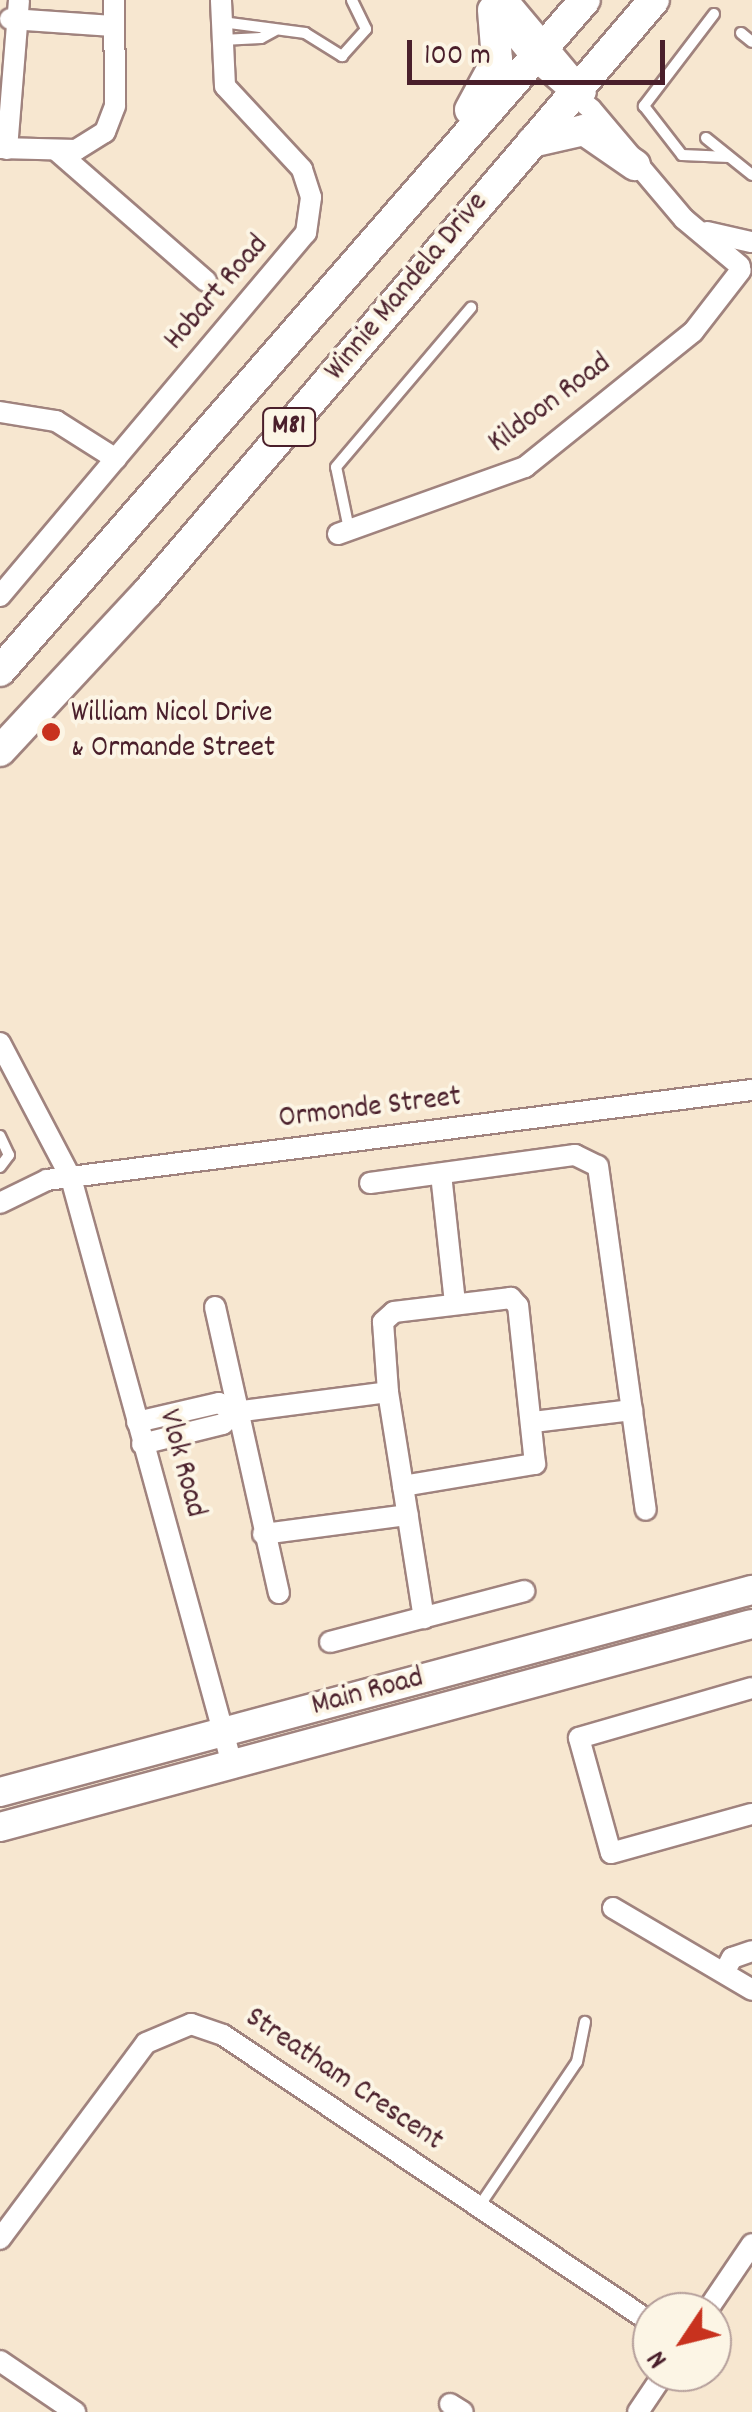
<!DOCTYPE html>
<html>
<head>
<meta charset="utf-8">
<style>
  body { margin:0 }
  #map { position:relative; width:752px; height:2412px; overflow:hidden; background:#f7e7d0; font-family:Dekko,sans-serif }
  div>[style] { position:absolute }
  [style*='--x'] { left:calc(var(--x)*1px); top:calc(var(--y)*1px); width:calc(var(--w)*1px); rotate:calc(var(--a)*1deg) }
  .roads { filter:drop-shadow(2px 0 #a0837e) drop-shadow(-2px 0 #a0837e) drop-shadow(0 2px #a0837e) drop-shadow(0 -2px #a0837e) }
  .service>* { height:10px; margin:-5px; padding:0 5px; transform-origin:5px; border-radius:5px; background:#fff }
  .minor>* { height:20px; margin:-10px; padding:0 10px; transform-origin:10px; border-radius:10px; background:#fff }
  .secondary>* { height:28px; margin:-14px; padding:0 14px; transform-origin:14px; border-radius:14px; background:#fff }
  .primary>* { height:30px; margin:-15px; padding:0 15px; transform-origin:15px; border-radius:15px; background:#fff }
  .dots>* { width:28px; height:28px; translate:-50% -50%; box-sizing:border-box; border:5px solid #fcf5e5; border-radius:50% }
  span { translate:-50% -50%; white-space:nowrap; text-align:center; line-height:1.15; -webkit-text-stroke:8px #fcf5e5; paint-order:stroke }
  .shield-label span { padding:2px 8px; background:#fcf5e5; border:2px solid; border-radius:8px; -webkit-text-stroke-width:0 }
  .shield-label { font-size:28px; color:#4a1f2b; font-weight:700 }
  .street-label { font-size:30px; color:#4a1f2b }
  .poi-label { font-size:30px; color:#4a1f2b }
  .left { translate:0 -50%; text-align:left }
  .north { position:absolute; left:632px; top:2292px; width:100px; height:100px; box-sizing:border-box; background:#fcf5e5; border:2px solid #b59f9b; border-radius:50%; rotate:235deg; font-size:28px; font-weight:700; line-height:40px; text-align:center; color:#4a1f2b }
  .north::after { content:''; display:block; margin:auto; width:35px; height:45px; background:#c8321e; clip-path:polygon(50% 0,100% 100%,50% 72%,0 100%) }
  .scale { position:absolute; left:407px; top:40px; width:258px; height:45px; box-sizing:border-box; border:5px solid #4a1f2b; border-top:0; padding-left:12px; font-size:30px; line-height:35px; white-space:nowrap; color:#4a1f2b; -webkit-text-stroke:8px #fcf5e5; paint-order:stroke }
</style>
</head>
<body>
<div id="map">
  <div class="roads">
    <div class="service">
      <i style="--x:714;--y:14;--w:116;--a:127.3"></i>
      <i style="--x:644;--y:106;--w:62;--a:52.2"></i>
      <i style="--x:682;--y:155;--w:47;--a:2.4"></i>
      <i style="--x:222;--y:22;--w:84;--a:7.5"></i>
      <i style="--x:305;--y:33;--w:44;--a:31.9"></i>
      <i style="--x:342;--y:56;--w:36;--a:-48"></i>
      <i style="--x:366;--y:29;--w:32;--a:-116"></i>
      <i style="--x:741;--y:33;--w:14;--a:39"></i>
      <i style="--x:222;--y:40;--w:39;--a:-3"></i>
      <i style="--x:261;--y:38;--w:15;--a:-28"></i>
      <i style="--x:706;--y:138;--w:59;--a:38.8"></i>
      <i style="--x:349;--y:529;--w:63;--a:-101.8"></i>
      <i style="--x:336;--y:467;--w:209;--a:-49.7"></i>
      <i style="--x:0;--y:1136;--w:21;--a:65"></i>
      <i style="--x:9;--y:1155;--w:15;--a:127"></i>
      <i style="--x:478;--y:2208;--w:176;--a:-55.9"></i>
      <i style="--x:577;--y:2062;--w:41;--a:-78.7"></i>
    </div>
    <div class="minor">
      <i style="--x:508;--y:0;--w:121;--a:50"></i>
      <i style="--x:493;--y:10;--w:63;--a:50.8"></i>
      <i style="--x:533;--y:59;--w:77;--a:40.8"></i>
      <i style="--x:591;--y:109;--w:144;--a:49.8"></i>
      <i style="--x:684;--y:219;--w:73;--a:40"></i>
      <i style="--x:10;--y:19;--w:104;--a:3.9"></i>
      <i style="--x:0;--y:148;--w:76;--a:1.5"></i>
      <i style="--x:76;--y:150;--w:34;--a:-32"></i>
      <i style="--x:105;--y:132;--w:28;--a:-69"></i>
      <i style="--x:115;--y:106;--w:106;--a:-90.5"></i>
      <i style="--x:7;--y:149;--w:149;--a:-85.4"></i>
      <i style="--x:57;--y:151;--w:198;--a:41.1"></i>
      <i style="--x:707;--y:232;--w:45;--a:12.8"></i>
      <i style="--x:0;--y:412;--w:57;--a:9.1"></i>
      <i style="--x:56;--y:421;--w:71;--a:32.3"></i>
      <i style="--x:338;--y:534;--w:199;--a:-19.7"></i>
      <i style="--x:525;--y:467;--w:216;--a:-38.8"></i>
      <i style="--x:693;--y:332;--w:78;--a:-52.3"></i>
      <i style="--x:0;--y:596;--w:475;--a:-49.9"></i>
      <i style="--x:306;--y:233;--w:36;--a:-82"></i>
      <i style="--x:311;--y:197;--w:29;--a:-108"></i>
      <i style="--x:302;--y:169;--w:113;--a:-132.9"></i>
      <i style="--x:225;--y:86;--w:86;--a:-92.7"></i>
      <i style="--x:0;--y:1043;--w:153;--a:62.3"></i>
      <i style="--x:71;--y:1178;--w:608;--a:74.64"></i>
      <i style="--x:441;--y:1174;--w:130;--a:83.8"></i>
      <i style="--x:370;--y:1183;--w:207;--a:-7.8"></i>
      <i style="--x:575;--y:1155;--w:25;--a:26"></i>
      <i style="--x:598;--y:1166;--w:347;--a:82.1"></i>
      <i style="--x:0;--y:1203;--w:52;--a:-26.1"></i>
      <i style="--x:47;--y:1180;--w:711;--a:-7.28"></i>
      <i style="--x:215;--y:1307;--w:293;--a:77.4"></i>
      <i style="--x:137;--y:1422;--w:84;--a:-13"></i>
      <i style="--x:219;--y:1403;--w:18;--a:29"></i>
      <i style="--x:235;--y:1412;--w:154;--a:-7.4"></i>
      <i style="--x:533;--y:1422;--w:100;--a:-6.9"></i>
      <i style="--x:142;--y:1444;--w:83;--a:-13.9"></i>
      <i style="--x:223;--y:1424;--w:17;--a:-45"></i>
      <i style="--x:403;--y:1486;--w:134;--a:-9.5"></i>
      <i style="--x:535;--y:1464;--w:159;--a:-96.1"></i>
      <i style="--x:518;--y:1306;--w:11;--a:-131"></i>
      <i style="--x:511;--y:1298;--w:118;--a:173.2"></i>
      <i style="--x:394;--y:1312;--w:15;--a:138"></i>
      <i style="--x:383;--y:1322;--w:70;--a:85.9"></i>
      <i style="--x:388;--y:1392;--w:95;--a:80.9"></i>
      <i style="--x:403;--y:1486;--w:134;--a:81"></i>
      <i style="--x:263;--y:1534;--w:146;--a:-7.5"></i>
      <i style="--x:330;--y:1642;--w:201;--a:-14.7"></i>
      <i style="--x:752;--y:1688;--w:180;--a:163.9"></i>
      <i style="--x:579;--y:1738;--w:119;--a:74.5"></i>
      <i style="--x:611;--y:1853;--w:146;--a:-15.5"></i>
      <i style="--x:613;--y:1908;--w:161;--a:30.5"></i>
      <i style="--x:725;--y:1971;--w:15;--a:-62"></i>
      <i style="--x:732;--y:1958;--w:21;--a:-19"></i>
      <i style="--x:0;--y:2239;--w:244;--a:-53.3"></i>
      <i style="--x:146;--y:2043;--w:49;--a:-22.9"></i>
      <i style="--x:191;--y:2024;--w:34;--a:19"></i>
      <i style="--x:223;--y:2035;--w:517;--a:33.87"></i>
      <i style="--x:706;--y:2312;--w:82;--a:-55.9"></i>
      <i style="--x:0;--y:2361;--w:91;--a:34.2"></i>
      <i style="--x:450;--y:2404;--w:15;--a:32"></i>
      <i style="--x:638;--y:2412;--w:48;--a:-56"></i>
    </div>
    <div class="secondary">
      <i style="--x:0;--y:1792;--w:779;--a:-15.04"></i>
      <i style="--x:0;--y:1827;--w:779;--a:-15.11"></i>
    </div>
    <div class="primary">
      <i style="--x:470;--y:110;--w:57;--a:-61.6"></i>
      <i style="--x:497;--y:60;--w:50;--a:-94.6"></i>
      <i style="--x:532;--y:142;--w:53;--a:-13"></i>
      <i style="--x:584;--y:130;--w:62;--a:34.5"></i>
      <i style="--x:0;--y:671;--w:890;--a:-48.92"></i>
      <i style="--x:0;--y:751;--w:216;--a:-47.1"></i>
      <i style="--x:147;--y:593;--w:780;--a:-49.47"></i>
    </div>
  </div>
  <div class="dots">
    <i style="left:51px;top:732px;background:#c8321e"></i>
  </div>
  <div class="shield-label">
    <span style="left:289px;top:427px">M81</span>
  </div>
  <div class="street-label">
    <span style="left:408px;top:288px;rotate:-50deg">Winnie Mandela Drive</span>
    <span style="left:218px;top:294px;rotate:-49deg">Hobart Road</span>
    <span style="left:551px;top:405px;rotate:-37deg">Kildoon Road</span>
    <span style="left:370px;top:1110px;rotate:-7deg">Ormonde Street</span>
    <span style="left:180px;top:1464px;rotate:75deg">Vlok Road</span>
    <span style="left:368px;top:1694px;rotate:-15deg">Main Road</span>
    <span style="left:343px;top:2081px;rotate:34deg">Streatham Crescent</span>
  </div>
  <div class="poi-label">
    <span class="left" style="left:71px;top:732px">William Nicol Drive<br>&amp; Ormande Street</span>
  </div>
  <div class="north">N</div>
  <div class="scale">100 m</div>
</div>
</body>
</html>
